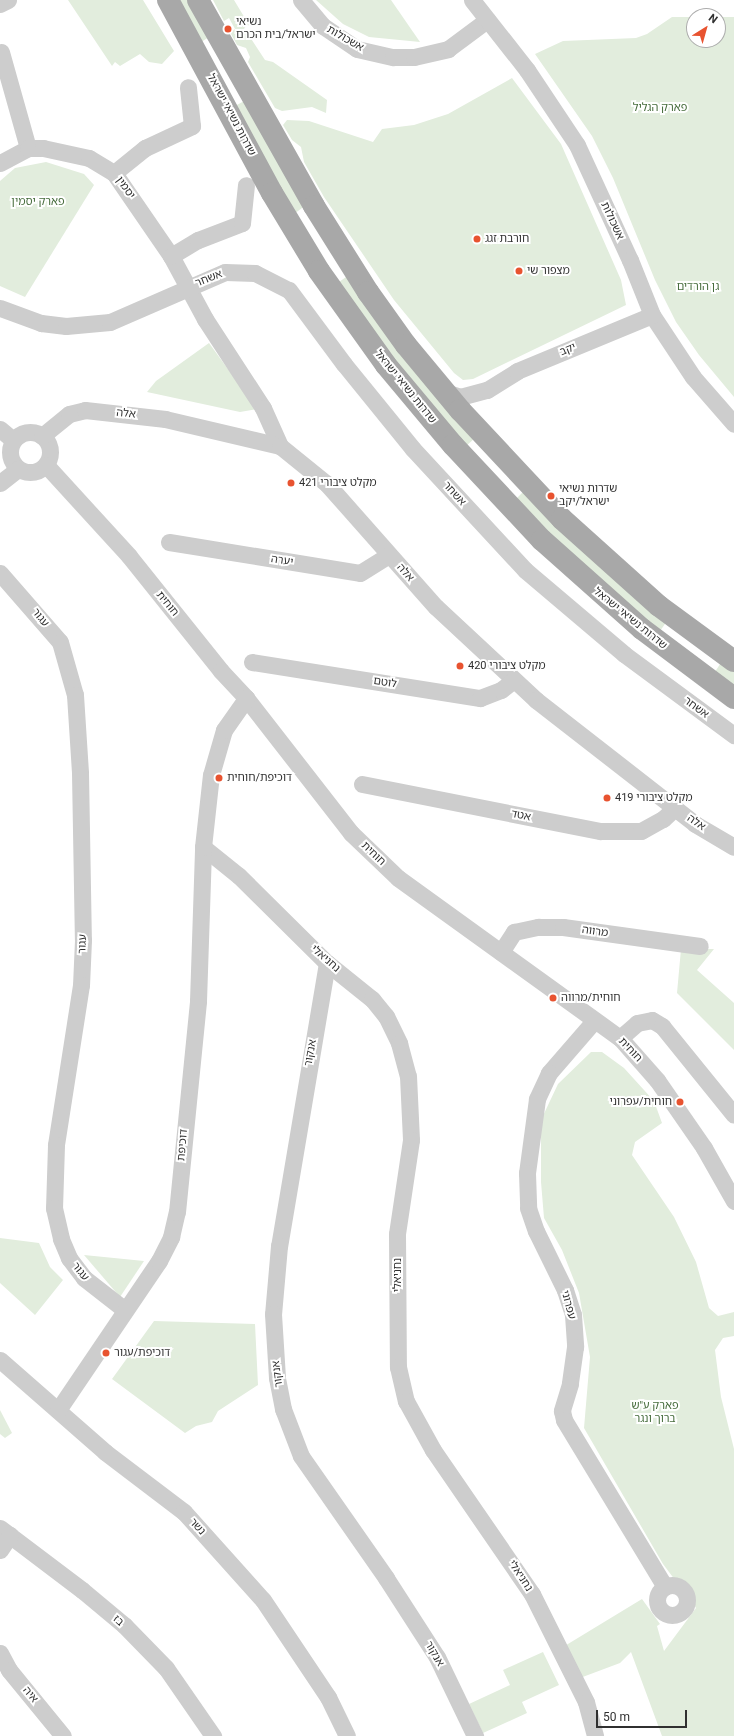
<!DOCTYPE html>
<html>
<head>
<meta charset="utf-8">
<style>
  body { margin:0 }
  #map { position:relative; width:734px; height:1736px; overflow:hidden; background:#fff; font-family:Roboto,"Noto Sans Hebrew",sans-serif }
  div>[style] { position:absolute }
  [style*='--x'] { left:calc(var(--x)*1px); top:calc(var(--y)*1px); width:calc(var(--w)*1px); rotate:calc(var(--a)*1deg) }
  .green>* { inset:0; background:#e2eddd }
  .minor>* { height:17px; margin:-8.5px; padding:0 8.5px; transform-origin:8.5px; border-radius:8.5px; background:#cdcdcd }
  .minor>.ring { margin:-8.5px; padding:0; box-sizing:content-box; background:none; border:17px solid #cdcdcd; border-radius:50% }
  .major>* { height:22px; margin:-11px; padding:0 11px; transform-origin:11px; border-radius:11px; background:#a8a8a8 }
  .dots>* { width:11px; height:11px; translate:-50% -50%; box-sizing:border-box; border:2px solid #fff; border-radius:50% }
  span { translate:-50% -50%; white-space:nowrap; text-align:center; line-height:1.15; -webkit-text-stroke:4px #fff; paint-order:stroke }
  .poi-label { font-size:11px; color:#303030 }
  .left { translate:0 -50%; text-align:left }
  .right { translate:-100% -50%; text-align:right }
  .street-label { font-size:11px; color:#303030 }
  .park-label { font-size:11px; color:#466c3c }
  .north { position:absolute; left:686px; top:8px; width:40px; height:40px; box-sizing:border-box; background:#fff; border:1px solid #acacac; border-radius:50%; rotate:37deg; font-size:11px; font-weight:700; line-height:16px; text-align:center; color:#303030 }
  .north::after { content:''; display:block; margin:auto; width:14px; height:18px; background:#e85330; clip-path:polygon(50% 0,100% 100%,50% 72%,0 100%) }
  .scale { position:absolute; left:596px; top:1710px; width:91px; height:18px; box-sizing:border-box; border:2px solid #303030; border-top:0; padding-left:5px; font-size:12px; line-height:14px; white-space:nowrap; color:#303030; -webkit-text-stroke:3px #fff; paint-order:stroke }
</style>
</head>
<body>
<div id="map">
  <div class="green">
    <i style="clip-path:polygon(68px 0,143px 0,174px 51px,162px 64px,149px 62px,140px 54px,120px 66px,115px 62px,112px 66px)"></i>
    <i style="clip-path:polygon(176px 0,191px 0,211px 36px,201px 42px)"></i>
    <i style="clip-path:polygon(213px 0,234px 0,249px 25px,244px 28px,265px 60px,273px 62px,327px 100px,326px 113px,312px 107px,282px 111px,275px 108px,248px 62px,250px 57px,246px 48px,237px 45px,230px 32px,235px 29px,229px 18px,224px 21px)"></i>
    <i style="clip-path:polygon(316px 0,391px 0,420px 42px,369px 37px,343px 24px)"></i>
    <i style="clip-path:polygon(672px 17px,694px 17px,694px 40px,718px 40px,718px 17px,734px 17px,734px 397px,699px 355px,676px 322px,655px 280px,613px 178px,592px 136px,535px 54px,563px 41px,636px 38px,647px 34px)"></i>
    <i style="clip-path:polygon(512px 78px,561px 144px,621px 280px,626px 305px,473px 379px,463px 380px,454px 373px,394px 300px,324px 197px,304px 162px,301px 147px,292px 140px,283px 125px,287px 120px,309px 121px,373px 142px,382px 129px,414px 125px,448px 114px)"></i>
    <i style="clip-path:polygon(246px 100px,306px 205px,294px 214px,235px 106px)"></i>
    <i style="clip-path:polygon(46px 162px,84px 174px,94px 185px,25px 297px,0 286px,0 181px,15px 168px)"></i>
    <i style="clip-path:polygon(349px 275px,475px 438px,465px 447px,412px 385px,336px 284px)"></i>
    <i style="clip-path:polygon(209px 343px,257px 409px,240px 412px,147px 392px,156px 381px)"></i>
    <i style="clip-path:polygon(524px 491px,667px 621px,658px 634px,515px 500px)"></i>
    <i style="clip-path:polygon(722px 661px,734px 670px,734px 690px,713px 675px)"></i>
    <i style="clip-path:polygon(681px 949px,714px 949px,697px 970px,734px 1003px,734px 1050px,677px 993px)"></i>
    <i style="clip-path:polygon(591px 1052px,602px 1052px,624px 1068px,654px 1101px,662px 1123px,635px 1142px,632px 1155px,674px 1217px,696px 1262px,709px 1308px,718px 1316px,734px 1312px,734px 1336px,723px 1338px,715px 1350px,721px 1397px,734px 1449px,734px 1736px,662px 1736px,631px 1652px,620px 1663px,580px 1678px,563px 1647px,642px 1599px,660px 1624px,657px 1626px,664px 1651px,696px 1608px,663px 1564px,584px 1428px,590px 1357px,579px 1293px,562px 1250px,544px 1218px,541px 1182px,541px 1120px,558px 1084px)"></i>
    <i style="clip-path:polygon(0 1238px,39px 1243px,50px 1267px,63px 1280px,35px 1315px,0 1283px)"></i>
    <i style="clip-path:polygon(84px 1255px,144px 1261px,120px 1297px)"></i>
    <i style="clip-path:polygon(154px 1321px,255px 1324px,258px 1385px,218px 1411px,212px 1422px,196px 1426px,185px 1433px,112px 1379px)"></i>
    <i style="clip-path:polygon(0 1410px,12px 1433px,5px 1438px,0 1434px)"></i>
    <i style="clip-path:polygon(543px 1652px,559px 1685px,522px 1702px,527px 1713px,483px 1733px,469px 1704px,510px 1685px,503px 1670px)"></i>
  </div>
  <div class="minor">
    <i style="--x:301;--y:0;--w:34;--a:50"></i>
    <i style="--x:323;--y:26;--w:41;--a:34.1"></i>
    <i style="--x:357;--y:49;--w:37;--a:13"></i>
    <i style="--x:393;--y:57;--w:21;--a:0"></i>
    <i style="--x:414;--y:57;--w:35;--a:-13"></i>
    <i style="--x:448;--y:49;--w:49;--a:-36.6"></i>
    <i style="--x:472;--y:0;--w:89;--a:51.8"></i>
    <i style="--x:527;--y:70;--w:90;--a:56.3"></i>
    <i style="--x:577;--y:145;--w:127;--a:65.3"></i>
    <i style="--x:630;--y:260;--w:59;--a:68.2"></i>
    <i style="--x:652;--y:315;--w:74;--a:56.5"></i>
    <i style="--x:693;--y:377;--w:62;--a:48.9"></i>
    <i style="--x:0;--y:4;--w:9;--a:-27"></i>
    <i style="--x:1;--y:52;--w:100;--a:74.3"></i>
    <i style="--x:0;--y:163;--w:32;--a:-28"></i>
    <i style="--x:28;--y:148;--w:15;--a:0"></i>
    <i style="--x:43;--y:148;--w:47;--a:12.3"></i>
    <i style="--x:89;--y:158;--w:29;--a:31"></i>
    <i style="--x:114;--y:173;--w:101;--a:55.5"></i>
    <i style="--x:171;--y:256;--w:72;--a:61.6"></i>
    <i style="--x:205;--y:319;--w:106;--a:56.9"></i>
    <i style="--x:263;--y:408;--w:42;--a:65.9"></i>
    <i style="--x:114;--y:173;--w:40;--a:-39"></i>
    <i style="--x:145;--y:148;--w:52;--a:-25.1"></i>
    <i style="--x:192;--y:126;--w:39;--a:-96"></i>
    <i style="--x:171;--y:256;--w:31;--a:-31"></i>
    <i style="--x:198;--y:240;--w:47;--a:-21.1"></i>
    <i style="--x:242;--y:223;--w:38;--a:-84"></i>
    <i style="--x:0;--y:308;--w:44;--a:20.1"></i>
    <i style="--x:41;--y:323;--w:25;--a:7"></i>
    <i style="--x:66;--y:326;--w:44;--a:-5.2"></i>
    <i style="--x:110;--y:322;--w:125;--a:-23.5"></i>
    <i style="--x:225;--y:272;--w:30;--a:2"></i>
    <i style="--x:255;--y:273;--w:38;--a:27"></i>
    <i style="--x:289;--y:290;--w:92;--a:53.4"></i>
    <i style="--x:344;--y:364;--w:109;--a:50.9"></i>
    <i style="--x:413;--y:449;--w:165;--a:47.2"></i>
    <i style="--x:525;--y:570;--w:130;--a:40.3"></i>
    <i style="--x:624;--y:654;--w:137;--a:36.4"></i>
    <i style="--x:445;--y:392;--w:16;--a:18"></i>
    <i style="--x:460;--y:397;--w:28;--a:-15"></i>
    <i style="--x:487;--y:390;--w:36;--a:-32"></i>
    <i style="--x:517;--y:371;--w:146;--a:-22.5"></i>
    <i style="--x:0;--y:429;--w:17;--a:40"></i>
    <i class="ring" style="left:10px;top:432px;width:23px;height:23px"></i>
    <i style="--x:42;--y:436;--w:35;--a:-39"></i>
    <i style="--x:69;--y:414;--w:16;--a:-14"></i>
    <i style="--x:85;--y:410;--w:81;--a:6.4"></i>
    <i style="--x:165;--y:419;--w:118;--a:13.2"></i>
    <i style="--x:280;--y:446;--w:60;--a:39"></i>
    <i style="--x:327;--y:484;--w:164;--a:48.5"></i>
    <i style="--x:436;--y:607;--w:137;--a:42.9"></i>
    <i style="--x:536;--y:700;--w:202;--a:37.9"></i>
    <i style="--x:695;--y:824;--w:45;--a:30.5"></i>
    <i style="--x:46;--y:465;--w:123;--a:47.6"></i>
    <i style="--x:129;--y:556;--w:147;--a:51.3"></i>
    <i style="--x:221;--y:671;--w:37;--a:47"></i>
    <i style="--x:246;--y:698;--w:171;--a:52.1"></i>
    <i style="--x:351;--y:833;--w:65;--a:43.8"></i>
    <i style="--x:398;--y:878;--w:274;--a:35.8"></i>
    <i style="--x:620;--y:1038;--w:56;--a:48.6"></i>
    <i style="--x:657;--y:1080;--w:83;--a:55.3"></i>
    <i style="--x:704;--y:1148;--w:61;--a:60.5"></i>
    <i style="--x:0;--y:483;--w:23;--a:-38"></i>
    <i style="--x:169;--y:542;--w:193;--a:9.2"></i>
    <i style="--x:360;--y:573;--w:34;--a:-32"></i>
    <i style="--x:0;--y:573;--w:91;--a:49"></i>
    <i style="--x:60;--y:642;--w:55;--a:74.2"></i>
    <i style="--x:75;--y:695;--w:78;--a:86.3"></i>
    <i style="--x:80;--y:773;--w:167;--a:89"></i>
    <i style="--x:83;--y:940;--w:45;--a:92.5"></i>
    <i style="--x:81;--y:985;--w:162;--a:98.9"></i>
    <i style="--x:56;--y:1145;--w:63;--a:91.8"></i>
    <i style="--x:54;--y:1208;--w:32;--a:77"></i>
    <i style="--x:61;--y:1239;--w:21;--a:67"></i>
    <i style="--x:69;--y:1258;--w:25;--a:53"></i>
    <i style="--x:84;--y:1278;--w:52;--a:38"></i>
    <i style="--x:252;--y:662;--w:231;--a:9"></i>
    <i style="--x:480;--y:698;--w:22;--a:-21"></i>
    <i style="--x:501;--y:690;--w:16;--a:-38"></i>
    <i style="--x:362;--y:784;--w:243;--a:11.2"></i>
    <i style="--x:600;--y:831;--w:41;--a:0"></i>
    <i style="--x:641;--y:831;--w:25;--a:-29"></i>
    <i style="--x:663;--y:819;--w:16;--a:-43"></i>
    <i style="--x:203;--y:847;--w:46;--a:38.9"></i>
    <i style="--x:239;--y:876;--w:124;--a:44.7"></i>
    <i style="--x:327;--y:963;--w:58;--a:38.7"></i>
    <i style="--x:372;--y:999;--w:22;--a:51"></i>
    <i style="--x:386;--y:1016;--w:30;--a:64"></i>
    <i style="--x:399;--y:1043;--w:34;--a:75"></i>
    <i style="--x:408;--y:1076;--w:64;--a:87.3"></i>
    <i style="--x:411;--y:1140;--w:95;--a:98.5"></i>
    <i style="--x:397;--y:1234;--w:133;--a:89.6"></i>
    <i style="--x:398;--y:1367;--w:35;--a:77"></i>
    <i style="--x:406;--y:1401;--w:56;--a:61.1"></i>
    <i style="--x:433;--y:1450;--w:175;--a:55.5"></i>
    <i style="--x:532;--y:1594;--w:121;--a:63.4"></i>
    <i style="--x:586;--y:1702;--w:35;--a:75"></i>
    <i style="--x:501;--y:952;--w:24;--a:-57"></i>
    <i style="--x:514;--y:932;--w:25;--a:-12"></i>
    <i style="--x:538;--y:927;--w:25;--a:0"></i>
    <i style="--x:563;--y:927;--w:138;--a:7.9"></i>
    <i style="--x:327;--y:963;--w:287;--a:99.6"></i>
    <i style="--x:279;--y:1246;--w:68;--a:95"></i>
    <i style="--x:273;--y:1314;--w:64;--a:86.4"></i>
    <i style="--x:277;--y:1378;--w:32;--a:79"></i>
    <i style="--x:283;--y:1409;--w:50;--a:69"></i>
    <i style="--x:301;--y:1456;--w:149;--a:55.1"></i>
    <i style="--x:386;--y:1578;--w:94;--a:57.2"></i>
    <i style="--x:437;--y:1657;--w:88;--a:64.3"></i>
    <i style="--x:594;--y:1021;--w:69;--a:130.9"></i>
    <i style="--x:549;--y:1073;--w:29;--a:115"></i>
    <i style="--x:537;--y:1099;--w:75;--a:97.7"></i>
    <i style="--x:527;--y:1173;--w:35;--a:88"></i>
    <i style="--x:528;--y:1208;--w:24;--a:71"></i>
    <i style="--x:536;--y:1231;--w:66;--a:63.8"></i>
    <i style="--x:565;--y:1290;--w:26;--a:72"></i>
    <i style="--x:573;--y:1315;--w:32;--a:86"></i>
    <i style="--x:575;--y:1347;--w:37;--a:98"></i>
    <i style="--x:570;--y:1384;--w:28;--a:107"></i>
    <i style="--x:562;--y:1411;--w:9;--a:77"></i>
    <i style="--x:564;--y:1420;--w:195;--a:58.8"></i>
    <i style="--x:620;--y:1038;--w:23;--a:-41"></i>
    <i style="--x:637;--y:1023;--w:15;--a:-11"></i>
    <i style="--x:652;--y:1020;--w:12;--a:31"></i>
    <i style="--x:662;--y:1026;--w:114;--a:51"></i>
    <i style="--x:0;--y:1360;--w:140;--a:41.2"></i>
    <i style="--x:105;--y:1452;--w:99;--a:37.2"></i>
    <i style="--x:184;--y:1512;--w:118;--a:48.1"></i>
    <i style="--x:263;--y:1600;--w:117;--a:56.2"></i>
    <i style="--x:328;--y:1697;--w:43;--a:64"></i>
    <i style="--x:58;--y:1410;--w:180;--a:-55.9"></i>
    <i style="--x:159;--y:1261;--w:27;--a:-63"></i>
    <i style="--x:171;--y:1237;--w:26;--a:-77"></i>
    <i style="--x:177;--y:1212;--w:212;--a:-84.3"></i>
    <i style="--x:198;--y:1001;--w:154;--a:-88.1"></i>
    <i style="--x:203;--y:847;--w:72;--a:-83.7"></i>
    <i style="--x:211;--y:775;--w:47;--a:-73.9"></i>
    <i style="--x:224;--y:730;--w:39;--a:-55"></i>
    <i style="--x:0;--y:1528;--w:103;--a:37.1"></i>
    <i style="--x:82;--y:1590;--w:55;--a:39.8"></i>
    <i style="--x:124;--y:1625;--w:60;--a:45.7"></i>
    <i style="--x:166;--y:1668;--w:83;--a:55.3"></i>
    <i style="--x:0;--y:1550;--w:18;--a:-56"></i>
    <i class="ring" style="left:657px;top:1585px;width:13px;height:13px"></i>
    <i style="--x:0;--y:1653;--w:19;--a:62"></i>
    <i style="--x:9;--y:1670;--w:85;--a:50.7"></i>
  </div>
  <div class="major">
    <i style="--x:168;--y:0;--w:219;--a:61.7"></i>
    <i style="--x:272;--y:193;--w:91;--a:58.9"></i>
    <i style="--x:319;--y:271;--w:115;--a:54.5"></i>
    <i style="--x:386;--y:365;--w:104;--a:50.1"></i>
    <i style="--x:453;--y:445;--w:130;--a:46.9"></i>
    <i style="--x:542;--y:540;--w:134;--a:41.7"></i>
    <i style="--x:642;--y:629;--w:115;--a:36.9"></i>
    <i style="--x:198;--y:0;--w:236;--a:60.6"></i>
    <i style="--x:314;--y:206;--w:102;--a:57.9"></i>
    <i style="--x:368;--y:292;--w:65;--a:54.4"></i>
    <i style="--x:406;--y:345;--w:85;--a:50.3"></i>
    <i style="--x:460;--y:410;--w:149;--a:46.9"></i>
    <i style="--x:562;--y:519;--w:130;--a:41.9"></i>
    <i style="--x:659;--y:606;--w:93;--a:36.3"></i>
  </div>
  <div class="dots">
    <i style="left:228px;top:29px;background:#e85330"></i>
    <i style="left:477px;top:239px;background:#e85330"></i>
    <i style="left:519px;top:271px;background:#e85330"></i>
    <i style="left:291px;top:483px;background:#e85330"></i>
    <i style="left:551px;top:496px;background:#e85330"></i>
    <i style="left:460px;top:666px;background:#e85330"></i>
    <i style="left:219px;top:778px;background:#e85330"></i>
    <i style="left:607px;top:798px;background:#e85330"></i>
    <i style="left:553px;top:998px;background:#e85330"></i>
    <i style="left:680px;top:1102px;background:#e85330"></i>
    <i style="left:106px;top:1353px;background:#e85330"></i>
  </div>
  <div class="poi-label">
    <span class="left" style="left:236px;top:29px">נשיאי<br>ישראל/בית הכרם</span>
    <span class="left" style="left:485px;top:239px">חורבת זגג</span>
    <span class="left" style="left:527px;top:271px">מצפור שי</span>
    <span class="left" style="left:299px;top:483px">מקלט ציבורי 421</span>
    <span class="left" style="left:559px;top:496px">שדרות נשיאי<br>ישראל/יקב</span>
    <span class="left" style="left:468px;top:666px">מקלט ציבורי 420</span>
    <span class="left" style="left:227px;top:778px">דוכיפת/חוחית</span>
    <span class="left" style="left:615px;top:798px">מקלט ציבורי 419</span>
    <span class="left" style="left:561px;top:998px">חוחית/מרווה</span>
    <span class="right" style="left:672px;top:1102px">חוחית/עפרוני</span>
    <span class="left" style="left:114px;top:1353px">דוכיפת/עגור</span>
  </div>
  <div class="street-label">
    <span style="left:345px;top:39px;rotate:30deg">אשכולות</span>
    <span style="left:231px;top:115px;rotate:62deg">שדרות נשיאי ישראל</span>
    <span style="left:125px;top:188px;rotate:54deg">יסמין</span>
    <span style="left:612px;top:221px;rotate:65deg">אשכולות</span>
    <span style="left:209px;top:279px;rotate:-22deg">אשחר</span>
    <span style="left:568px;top:350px;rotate:-22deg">יקב</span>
    <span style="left:405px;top:387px;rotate:51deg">שדרות נשיאי ישראל</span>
    <span style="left:126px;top:414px;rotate:6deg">אלה</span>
    <span style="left:454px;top:494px;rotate:48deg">אשחר</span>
    <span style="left:282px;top:561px;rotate:9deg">יערה</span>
    <span style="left:405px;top:573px;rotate:49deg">אלה</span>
    <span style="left:167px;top:604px;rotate:51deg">חוחית</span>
    <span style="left:40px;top:618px;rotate:51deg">עגור</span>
    <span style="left:630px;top:619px;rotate:39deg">שדרות נשיאי ישראל</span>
    <span style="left:385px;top:683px;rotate:9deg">לוטם</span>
    <span style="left:696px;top:708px;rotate:36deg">אשחר</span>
    <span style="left:521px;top:816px;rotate:11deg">אטד</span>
    <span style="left:696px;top:823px;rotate:34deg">אלה</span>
    <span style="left:373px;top:854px;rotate:44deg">חוחית</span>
    <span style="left:595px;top:932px;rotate:8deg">מרווה</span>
    <span style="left:83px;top:944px;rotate:-88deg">עגור</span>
    <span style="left:325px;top:959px;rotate:41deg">נחניאלי</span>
    <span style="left:630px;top:1050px;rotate:47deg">חוחית</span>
    <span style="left:311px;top:1053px;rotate:-80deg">אנקור</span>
    <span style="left:183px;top:1145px;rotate:-85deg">דוכיפת</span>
    <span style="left:80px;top:1272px;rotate:51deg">עגור</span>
    <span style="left:398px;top:1275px;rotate:-90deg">נחניאלי</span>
    <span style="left:568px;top:1305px;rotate:75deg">עפרוני</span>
    <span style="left:278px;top:1374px;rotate:-97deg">אנקור</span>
    <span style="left:197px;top:1527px;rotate:48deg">נשר</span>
    <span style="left:520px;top:1576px;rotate:57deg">נחניאלי</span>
    <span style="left:118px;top:1621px;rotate:41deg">בז</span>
    <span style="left:434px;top:1654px;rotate:60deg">אנקור</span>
    <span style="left:30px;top:1695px;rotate:50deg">איה</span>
  </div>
  <div class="park-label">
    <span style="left:660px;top:108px">פארק הגליל</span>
    <span style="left:38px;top:202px">פארק יסמין</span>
    <span style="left:698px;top:287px">גן הורדים</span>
    <span style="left:655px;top:1413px">פארק ע"ש<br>ברוך ונגר</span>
  </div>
  <div class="north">N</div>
  <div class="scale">50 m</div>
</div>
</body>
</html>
